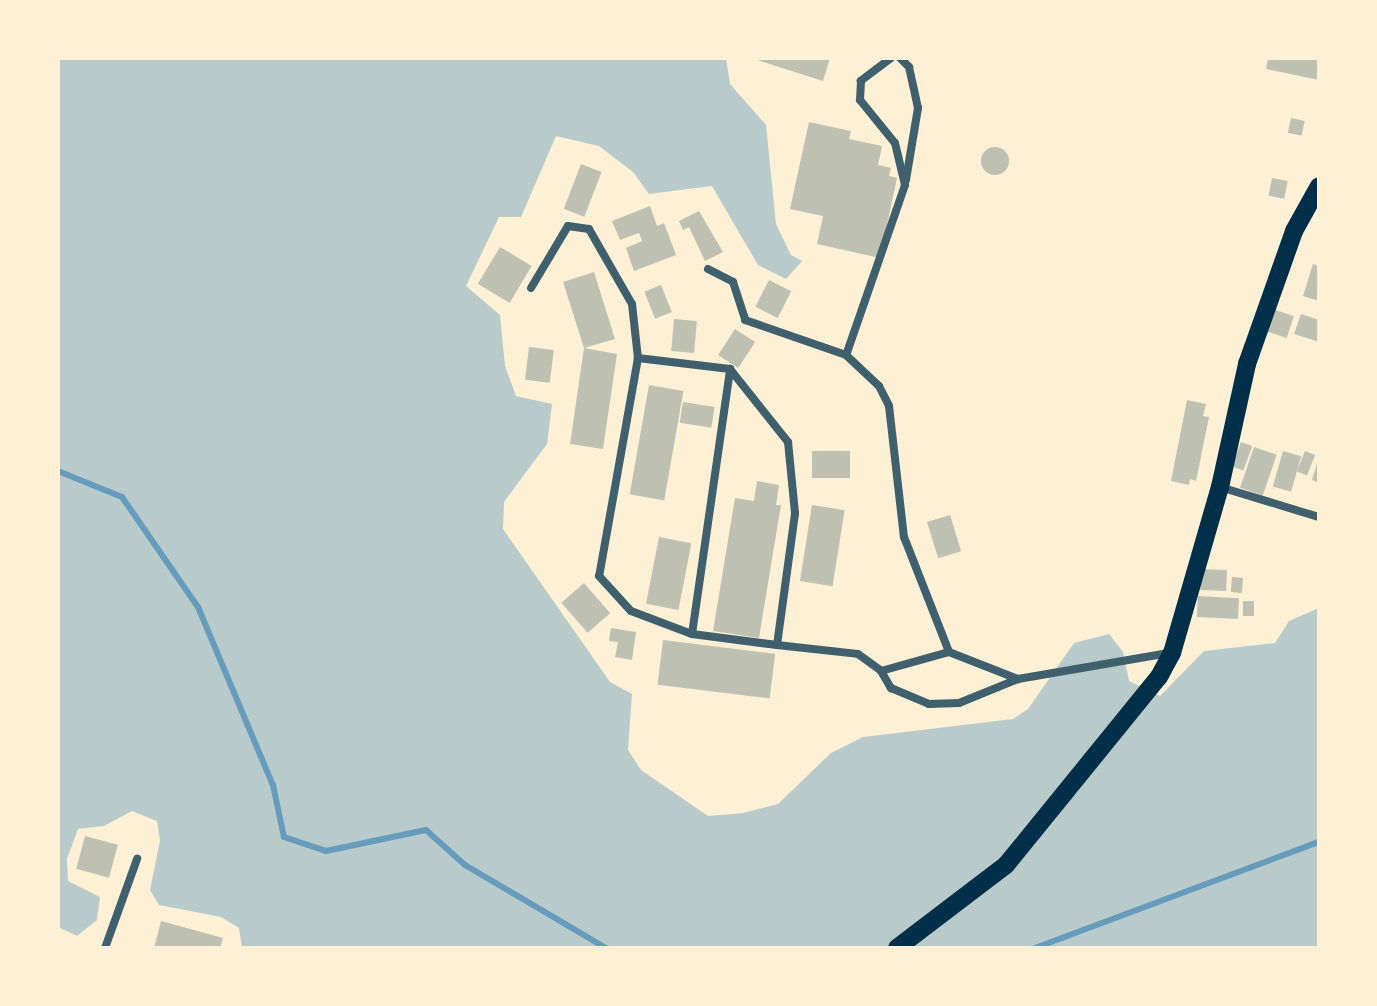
<!DOCTYPE html>
<html>
<head>
<meta charset="utf-8">
<style>
  body { margin:0 }
  #map { position:relative; width:1377px; height:1006px; overflow:hidden; background:#fdf0d5; font-family:"Exo 2",sans-serif }
  div>[style] { position:absolute }
  [style*='--x'] { left:calc(var(--x)*1px); top:calc(var(--y)*1px); width:calc(var(--w)*1px); rotate:calc(var(--a)*1deg) }
  .green>* { inset:0; background:#b9caca }
  .stream>* { height:6px; margin:-3px; padding:0 3px; transform-origin:3px; border-radius:3px; background:#669bbc }
  .building>* { inset:0; background:#bec0b2; transform-origin:0 0 }
  .round { border-radius:50% }
  .minor>* { height:8px; margin:-4px; padding:0 4px; transform-origin:4px; border-radius:4px; background:#3f606c }
  .primary>* { height:18px; margin:-9px; padding:0 9px; transform-origin:9px; border-radius:9px; background:#003049 }
  span { translate:-50% -50%; white-space:nowrap; text-align:center; line-height:1.15; -webkit-text-stroke:6px #fdf0d5; paint-order:stroke }
  .frame { position:absolute; inset:0; border:60px solid #fdf0d5; pointer-events:none }
</style>
</head>
<body>
<div id="map">
  <div class="green">
    <i style="clip-path:polygon(58px 58px,726px 58px,730px 84px,766px 125px,776px 224px,791px 255px,802px 261px,786px 279px,758px 265px,712px 186px,649px 194px,633px 172px,599px 146px,556px 136px,521px 217px,499px 217px,466px 286px,500px 315px,505px 366px,516px 396px,552px 404px,547px 444px,504px 502px,503px 529px,610px 682px,632px 694px,628px 750px,641px 770px,708px 816px,743px 813px,778px 804px,831px 753px,863px 737px,1013px 719px,1028px 709px,1074px 643px,1109px 634px,1123px 652px,1129px 681px,1160px 696px,1204px 651px,1275px 643px,1289px 621px,1319px 608px,1319px 948px,242px 948px,239px 928px,221px 917px,159px 905px,150px 890px,160px 841px,157px 821px,132px 811px,104px 826px,78px 829px,67px 859px,68px 881px,100px 897px,97px 920px,77px 936px,58px 927px)"></i>
  </div>
  <div class="stream">
    <i style="--x:58;--y:471;--w:69;--a:22.1"></i>
    <i style="--x:122;--y:497;--w:134;--a:55.4"></i>
    <i style="--x:198;--y:607;--w:193;--a:67.2"></i>
    <i style="--x:273;--y:785;--w:53;--a:78.1"></i>
    <i style="--x:284;--y:837;--w:44;--a:18.4"></i>
    <i style="--x:326;--y:851;--w:102;--a:-11.9"></i>
    <i style="--x:426;--y:830;--w:52;--a:41.9"></i>
    <i style="--x:465;--y:865;--w:164;--a:30.5"></i>
    <i style="--x:1035;--y:948;--w:303;--a:-20.5"></i>
  </div>
  <div class="building">
    <i style="clip-path:polygon(751px 58px,830px 58px,823px 81px)"></i>
    <i style="clip-path:polygon(1268px 58px,1319px 58px,1319px 80px,1266px 69px)"></i>
    <i style="left:1291px;top:118px;width:14px;height:15px;rotate:12deg"></i>
    <i style="clip-path:polygon(809px 122px,851px 131px,849px 139px,882px 146px,878px 165px,891px 168px,889px 176px,897px 178px,880px 258px,817px 244px,823px 216px,790px 209px)"></i>
    <i class="round" style="left:981px;top:147px;width:28px;height:28px"></i>
    <i style="left:581px;top:164px;width:22px;height:48px;rotate:21deg"></i>
    <i style="left:1272px;top:178px;width:16px;height:18px;rotate:11deg"></i>
    <i style="clip-path:polygon(650px 206px,657px 226px,664px 223px,676px 255px,634px 271px,626px 248px,642px 241px,639px 233px,620px 240px,612px 221px)"></i>
    <i style="clip-path:polygon(699px 211px,723px 252px,705px 261px,689px 227px,683px 230px,679px 221px)"></i>
    <i style="left:500px;top:247px;width:37px;height:43px;rotate:31deg"></i>
    <i style="clip-path:polygon(1313px 264px,1319px 266px,1319px 301px,1303px 296px)"></i>
    <i style="clip-path:polygon(594px 272px,615px 339px,584px 348px,617px 354px,603px 449px,570px 444px,584px 348px,563px 282px)"></i>
    <i style="left:769px;top:280px;width:25px;height:30px;rotate:27deg"></i>
    <i style="left:661px;top:285px;width:29px;height:18px;rotate:68deg"></i>
    <i style="left:1272px;top:309px;width:23px;height:23px;rotate:18deg"></i>
    <i style="clip-path:polygon(1301px 314px,1319px 320px,1319px 342px,1294px 334px)"></i>
    <i style="left:674px;top:319px;width:23px;height:32px;rotate:5deg"></i>
    <i style="left:735px;top:329px;width:24px;height:31px;rotate:33deg"></i>
    <i style="left:529px;top:347px;width:25px;height:33px;rotate:7deg"></i>
    <i style="left:649px;top:385px;width:35px;height:111px;rotate:10deg"></i>
    <i style="clip-path:polygon(1187px 400px,1206px 404px,1203px 416px,1209px 417px,1196px 481px,1190px 479px,1189px 485px,1171px 481px)"></i>
    <i style="left:683px;top:402px;width:32px;height:21px;rotate:9deg"></i>
    <i style="left:1241px;top:442px;width:12px;height:26px;rotate:20deg"></i>
    <i style="left:1254px;top:447px;width:24px;height:43px;rotate:19deg"></i>
    <i style="left:850px;top:451px;width:27px;height:38px;rotate:90deg"></i>
    <i style="left:1283px;top:451px;width:19px;height:37px;rotate:16deg"></i>
    <i style="left:1305px;top:451px;width:11px;height:22px;rotate:22deg"></i>
    <i style="clip-path:polygon(1318px 460px,1319px 460px,1319px 483px,1312px 480px)"></i>
    <i style="clip-path:polygon(757px 481px,779px 485px,776px 505px,781px 505px,759px 638px,713px 631px,735px 498px,754px 501px)"></i>
    <i style="left:812px;top:505px;width:33px;height:77px;rotate:9deg"></i>
    <i style="left:950px;top:515px;width:38px;height:24px;rotate:73deg"></i>
    <i style="left:659px;top:537px;width:33px;height:68px;rotate:11deg"></i>
    <i style="left:1201px;top:569px;width:26px;height:21px;rotate:2deg"></i>
    <i style="left:1232px;top:577px;width:11px;height:15px;rotate:5deg"></i>
    <i style="left:584px;top:583px;width:40px;height:30px;rotate:49deg"></i>
    <i style="left:1198px;top:596px;width:41px;height:21px;rotate:3deg"></i>
    <i style="left:1243px;top:601px;width:11px;height:15px"></i>
    <i style="clip-path:polygon(611px 628px,636px 632px,632px 660px,615px 657px,618px 642px,609px 641px)"></i>
    <i style="left:663px;top:640px;width:113px;height:45px;rotate:7deg"></i>
    <i style="left:85px;top:836px;width:34px;height:34px;rotate:15deg"></i>
    <i style="clip-path:polygon(161px 921px,223px 938px,220px 948px,154px 948px)"></i>
  </div>
  <div class="minor">
    <i style="--x:891;--y:58;--w:38;--a:143"></i>
    <i style="--x:861;--y:81;--w:19;--a:93"></i>
    <i style="--x:860;--y:100;--w:55;--a:50.9"></i>
    <i style="--x:895;--y:143;--w:43;--a:76.6"></i>
    <i style="--x:905;--y:185;--w:180;--a:109.1"></i>
    <i style="--x:846;--y:355;--w:45;--a:43.2"></i>
    <i style="--x:879;--y:386;--w:22;--a:63"></i>
    <i style="--x:889;--y:406;--w:132;--a:83.5"></i>
    <i style="--x:904;--y:537;--w:123;--a:68.6"></i>
    <i style="--x:949;--y:652;--w:74;--a:21.4"></i>
    <i style="--x:900;--y:58;--w:13;--a:45"></i>
    <i style="--x:909;--y:67;--w:42;--a:77.6"></i>
    <i style="--x:918;--y:108;--w:73;--a:99.5"></i>
    <i style="--x:708;--y:269;--w:28;--a:27"></i>
    <i style="--x:733;--y:282;--w:40;--a:72"></i>
    <i style="--x:745;--y:320;--w:107;--a:19.1"></i>
    <i style="--x:531;--y:288;--w:72;--a:-59.2"></i>
    <i style="--x:568;--y:226;--w:21;--a:8"></i>
    <i style="--x:589;--y:229;--w:86;--a:60.2"></i>
    <i style="--x:632;--y:304;--w:54;--a:83.7"></i>
    <i style="--x:1220;--y:487;--w:103;--a:16.9"></i>
    <i style="--x:692;--y:634;--w:268;--a:-81.8"></i>
    <i style="--x:777;--y:645;--w:133;--a:-82.2"></i>
    <i style="--x:795;--y:513;--w:71;--a:-95.6"></i>
    <i style="--x:788;--y:442;--w:93;--a:-128.5"></i>
    <i style="--x:730;--y:369;--w:93;--a:-173.2"></i>
    <i style="--x:638;--y:358;--w:221;--a:100.1"></i>
    <i style="--x:599;--y:576;--w:47;--a:47.6"></i>
    <i style="--x:631;--y:611;--w:65;--a:20.7"></i>
    <i style="--x:692;--y:634;--w:86;--a:7.4"></i>
    <i style="--x:777;--y:645;--w:81;--a:6.3"></i>
    <i style="--x:858;--y:654;--w:29;--a:36"></i>
    <i style="--x:881;--y:671;--w:20;--a:60"></i>
    <i style="--x:891;--y:688;--w:41;--a:22.8"></i>
    <i style="--x:929;--y:704;--w:30;--a:-2"></i>
    <i style="--x:959;--y:703;--w:64;--a:-22.1"></i>
    <i style="--x:1018;--y:679;--w:153;--a:-9.8"></i>
    <i style="--x:881;--y:671;--w:71;--a:-15.6"></i>
    <i style="--x:105;--y:948;--w:95;--a:-70.2"></i>
  </div>
  <div class="primary">
    <i style="--x:897;--y:948;--w:137;--a:-37.3"></i>
    <i style="--x:1006;--y:865;--w:242;--a:-50.9"></i>
    <i style="--x:1159;--y:677;--w:27;--a:-62"></i>
    <i style="--x:1172;--y:653;--w:173;--a:-73.9"></i>
    <i style="--x:1220;--y:487;--w:126;--a:-77.6"></i>
    <i style="--x:1247;--y:364;--w:141;--a:-70.5"></i>
    <i style="--x:1294;--y:231;--w:51;--a:-60.9"></i>
  </div>
  <div class="frame"></div>
</div>
</body>
</html>
